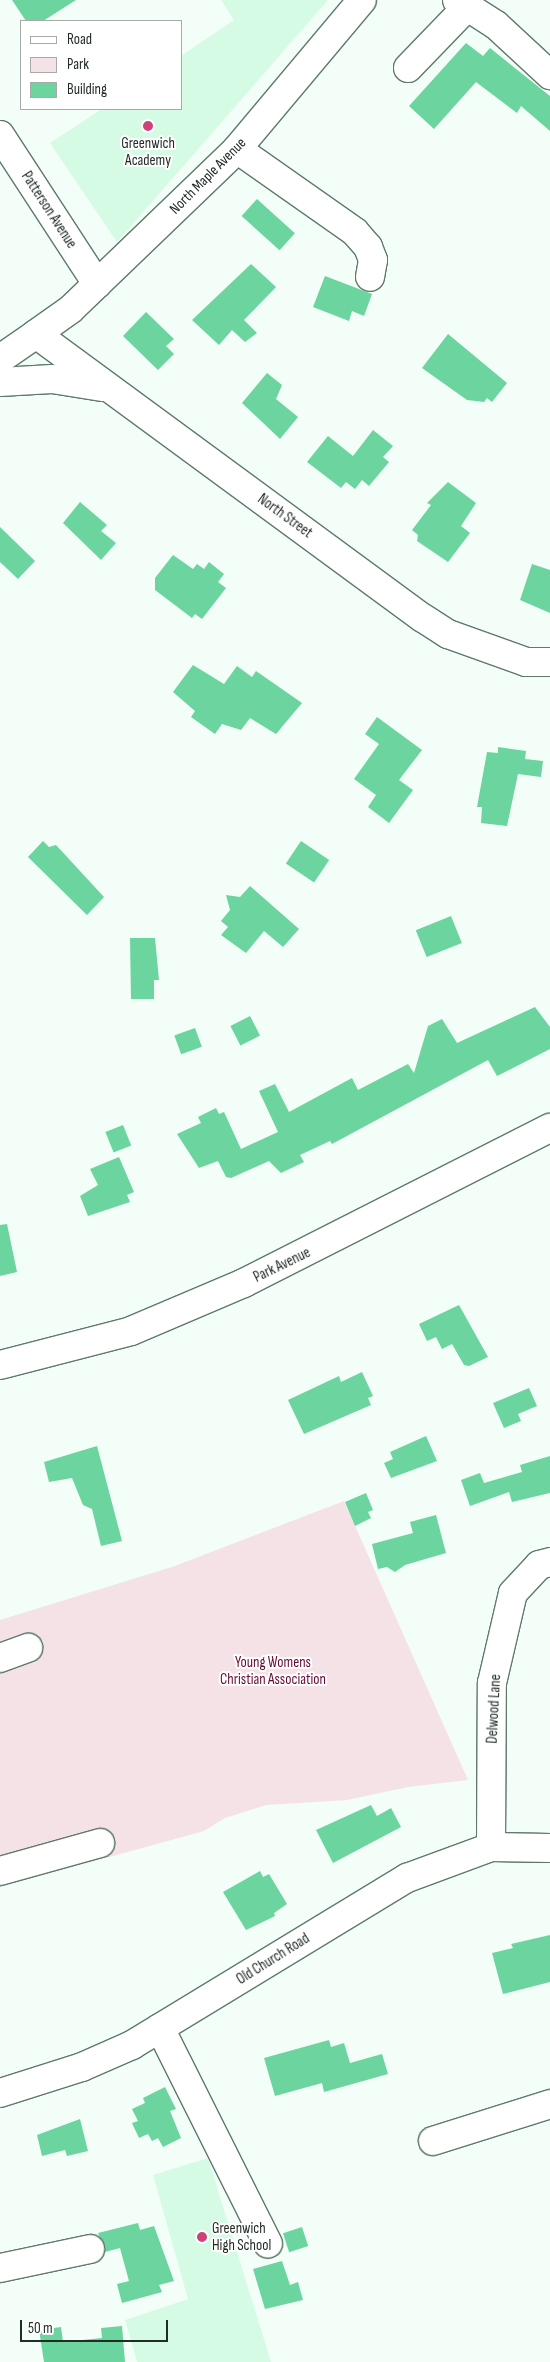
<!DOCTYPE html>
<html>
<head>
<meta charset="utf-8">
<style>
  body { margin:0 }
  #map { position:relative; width:550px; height:2362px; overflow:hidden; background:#f2fef7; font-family:"Sofia Sans Condensed",sans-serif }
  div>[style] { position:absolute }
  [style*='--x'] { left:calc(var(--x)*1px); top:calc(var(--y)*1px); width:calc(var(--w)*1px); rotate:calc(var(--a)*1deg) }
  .built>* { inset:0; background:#d5fbe4 }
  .green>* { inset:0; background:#f5e2e7 }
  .building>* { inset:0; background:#6cd49e; transform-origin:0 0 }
  .roads { filter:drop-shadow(1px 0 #5f7a6a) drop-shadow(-1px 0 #5f7a6a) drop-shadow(0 1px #5f7a6a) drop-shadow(0 -1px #5f7a6a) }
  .minor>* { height:28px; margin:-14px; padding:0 14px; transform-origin:14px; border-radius:14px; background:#fff }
  .major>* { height:28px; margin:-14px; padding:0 14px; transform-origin:14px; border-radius:14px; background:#fff }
  .dots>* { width:14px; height:14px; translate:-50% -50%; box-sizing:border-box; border:2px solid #fff; border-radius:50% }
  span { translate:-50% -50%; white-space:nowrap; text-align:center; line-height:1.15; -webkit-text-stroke:4px #fff; paint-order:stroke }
  .poi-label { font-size:15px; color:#212c26 }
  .left { translate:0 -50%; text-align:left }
  .street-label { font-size:15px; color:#212c26 }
  .park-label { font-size:15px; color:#660c34 }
  .legend { position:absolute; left:20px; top:20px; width:162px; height:90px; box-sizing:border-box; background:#fff; border:1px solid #a6aba8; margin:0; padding:6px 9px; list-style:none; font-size:15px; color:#212c26 }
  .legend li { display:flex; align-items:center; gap:10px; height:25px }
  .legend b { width:25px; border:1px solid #a6aba8 }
  .scale { position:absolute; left:20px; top:2320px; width:148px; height:22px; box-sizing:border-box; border:2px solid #212c26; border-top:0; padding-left:6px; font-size:15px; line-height:18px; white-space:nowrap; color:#212c26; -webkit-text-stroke:4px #fff; paint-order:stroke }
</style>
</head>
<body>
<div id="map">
  <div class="built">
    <i style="clip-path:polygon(221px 0,328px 0,117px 242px,50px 143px,102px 109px,181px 109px,181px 56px,234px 20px)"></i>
    <i style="clip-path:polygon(208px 2158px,271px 2362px,137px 2362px,125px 2320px,188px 2299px,153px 2175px)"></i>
  </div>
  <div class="green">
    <i style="clip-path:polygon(344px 1501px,468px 1780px,408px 1787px,347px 1800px,266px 1805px,225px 1818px,204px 1831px,0 1887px,0 1620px,175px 1566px)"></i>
  </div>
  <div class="building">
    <i style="clip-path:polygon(12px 0,76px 0,43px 21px,26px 21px)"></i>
    <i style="clip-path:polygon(466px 43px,483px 56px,490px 48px,550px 96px,550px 131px,521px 106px,517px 113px,476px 82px,434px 129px,409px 106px)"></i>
    <i style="left:257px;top:199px;width:51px;height:23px;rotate:42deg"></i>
    <i style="clip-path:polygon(251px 264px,276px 287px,244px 320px,257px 333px,245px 342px,232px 330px,219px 345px,192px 320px)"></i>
    <i style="clip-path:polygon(325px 276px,372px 294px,364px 316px,352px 311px,349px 321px,313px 307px)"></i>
    <i style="clip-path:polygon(146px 312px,174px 339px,166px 346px,174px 354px,158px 370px,123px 336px)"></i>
    <i style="clip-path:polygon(448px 334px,507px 383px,492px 402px,487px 398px,484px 402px,467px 400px,422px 368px)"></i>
    <i style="clip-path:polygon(267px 373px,282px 385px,276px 399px,298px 417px,280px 439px,242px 403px)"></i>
    <i style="clip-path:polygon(373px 430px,393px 446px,383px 457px,389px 462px,369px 486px,362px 480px,355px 489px,346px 482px,341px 488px,307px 462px,328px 436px,353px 456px)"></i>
    <i style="clip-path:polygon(448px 482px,476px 503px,461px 526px,470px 533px,448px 562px,417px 541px,418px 535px,412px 530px,431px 505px,427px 503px)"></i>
    <i style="clip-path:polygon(80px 502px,107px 525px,101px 531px,116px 543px,101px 560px,63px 523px)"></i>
    <i style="clip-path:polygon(0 527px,35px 561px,18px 579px,0 562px)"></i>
    <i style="clip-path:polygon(173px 555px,193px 569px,197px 564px,204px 569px,209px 562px,224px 574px,218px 582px,226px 588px,202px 619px,195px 614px,192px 618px,155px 590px,155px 578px)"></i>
    <i style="clip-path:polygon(532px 564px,550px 570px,550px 613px,520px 600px)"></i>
    <i style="clip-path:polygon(193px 665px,224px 684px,237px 666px,252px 677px,256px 671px,302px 703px,276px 734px,250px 718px,241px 730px,222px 724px,215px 734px,191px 717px,195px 711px,173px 692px)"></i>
    <i style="clip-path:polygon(377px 717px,422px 750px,399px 780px,413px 790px,389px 823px,368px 807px,376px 795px,354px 779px,379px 744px,365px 734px)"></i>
    <i style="clip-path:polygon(498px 747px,526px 751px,525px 759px,543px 761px,541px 777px,518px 774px,507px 826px,481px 823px,482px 807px,477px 807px,487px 752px,498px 753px)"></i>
    <i style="clip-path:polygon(43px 841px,49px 847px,56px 845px,104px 897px,87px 915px,28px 857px)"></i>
    <i style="left:301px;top:841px;width:34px;height:27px;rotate:34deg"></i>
    <i style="clip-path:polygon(250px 886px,299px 929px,283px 947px,264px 931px,246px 953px,221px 935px,228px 927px,221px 921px,230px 910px,226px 895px,240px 897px)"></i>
    <i style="left:451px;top:916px;width:29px;height:38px;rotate:68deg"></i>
    <i style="clip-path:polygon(130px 938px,155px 938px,159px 980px,154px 980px,154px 999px,131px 999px)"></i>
    <i style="clip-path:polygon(535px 1007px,550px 1027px,550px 1049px,497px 1076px,488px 1060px,332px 1144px,330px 1141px,300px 1155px,304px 1162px,281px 1173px,269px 1161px,231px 1178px,226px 1177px,218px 1161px,199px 1168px,177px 1134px,201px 1123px,198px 1117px,216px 1108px,219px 1114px,224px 1112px,241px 1149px,278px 1132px,259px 1091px,275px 1084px,289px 1112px,352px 1078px,358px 1090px,408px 1064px,414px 1073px,428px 1026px,442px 1019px,457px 1043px)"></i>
    <i style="left:250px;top:1016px;width:22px;height:22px;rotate:63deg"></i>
    <i style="left:195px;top:1028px;width:20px;height:22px;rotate:70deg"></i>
    <i style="left:123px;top:1125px;width:22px;height:19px;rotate:68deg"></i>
    <i style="clip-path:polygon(119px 1157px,134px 1192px,127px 1195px,130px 1202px,88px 1216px,80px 1196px,98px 1185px,90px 1169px)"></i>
    <i style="clip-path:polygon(7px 1224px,17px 1272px,0 1276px,0 1225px)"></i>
    <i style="clip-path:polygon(459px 1305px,488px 1357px,469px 1366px,464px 1365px,452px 1344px,442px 1349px,436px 1337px,427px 1341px,419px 1324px)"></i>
    <i style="clip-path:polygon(362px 1372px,373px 1396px,368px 1398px,371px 1405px,304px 1434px,288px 1400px,339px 1376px,341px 1382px)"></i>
    <i style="clip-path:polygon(529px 1388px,537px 1406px,518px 1414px,521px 1421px,504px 1428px,493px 1403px)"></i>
    <i style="clip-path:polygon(426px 1436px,437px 1461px,391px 1478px,384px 1463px,393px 1459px,390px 1452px)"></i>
    <i style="clip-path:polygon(97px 1446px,122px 1541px,101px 1546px,92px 1509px,83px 1505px,72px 1478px,49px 1482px,44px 1462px)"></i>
    <i style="clip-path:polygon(550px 1456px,550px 1493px,512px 1502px,509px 1492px,470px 1506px,461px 1480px,480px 1473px,484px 1483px,522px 1472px,520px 1465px)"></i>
    <i style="clip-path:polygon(366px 1493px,373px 1510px,368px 1512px,371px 1518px,355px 1526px,345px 1502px)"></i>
    <i style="clip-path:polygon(436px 1515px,446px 1553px,405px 1565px,395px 1572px,387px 1567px,378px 1569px,372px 1544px,413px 1533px,410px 1522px)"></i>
    <i style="clip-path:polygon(371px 1805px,377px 1816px,391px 1808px,401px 1827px,333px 1863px,316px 1830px)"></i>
    <i style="clip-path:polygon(260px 1871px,263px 1877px,269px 1874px,287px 1904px,274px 1913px,275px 1916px,246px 1930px,223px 1892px)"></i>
    <i style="clip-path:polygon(550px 1935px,550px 1982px,503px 1994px,492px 1953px,513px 1948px,511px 1944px)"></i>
    <i style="clip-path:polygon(329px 2040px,331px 2047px,344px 2043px,350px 2063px,382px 2054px,388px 2074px,324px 2092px,322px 2083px,275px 2096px,264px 2058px)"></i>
    <i style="clip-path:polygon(165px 2087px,176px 2109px,170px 2111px,181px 2138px,163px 2147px,158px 2138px,152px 2141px,148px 2134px,139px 2138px,132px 2123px,138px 2121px,132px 2109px,145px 2103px,143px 2098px)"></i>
    <i style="clip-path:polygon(80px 2119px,88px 2151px,67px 2156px,65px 2150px,42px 2156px,37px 2135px)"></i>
    <i style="clip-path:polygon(138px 2223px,140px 2230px,154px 2226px,174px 2281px,159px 2285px,162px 2292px,122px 2303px,117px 2284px,129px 2281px,120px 2248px,105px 2252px,98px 2233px)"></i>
    <i style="left:302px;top:2227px;width:20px;height:20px;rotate:72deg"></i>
    <i style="clip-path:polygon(282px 2261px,290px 2285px,298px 2282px,303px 2300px,265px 2309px,253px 2269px)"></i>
    <i style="clip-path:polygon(122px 2326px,125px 2362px,44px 2362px,39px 2330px,61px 2327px,63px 2342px,102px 2338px,101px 2328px)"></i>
  </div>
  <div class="roads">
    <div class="minor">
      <i style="--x:457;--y:0;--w:46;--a:32.7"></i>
      <i style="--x:496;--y:25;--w:74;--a:42.8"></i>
      <i style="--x:408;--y:68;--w:83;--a:-46"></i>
      <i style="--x:0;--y:135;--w:178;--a:56.9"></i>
      <i style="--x:237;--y:149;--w:144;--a:35.1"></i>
      <i style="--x:355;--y:232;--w:20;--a:49"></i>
      <i style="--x:368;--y:247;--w:14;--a:69"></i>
      <i style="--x:373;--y:260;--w:17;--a:100"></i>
      <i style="--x:36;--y:334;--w:43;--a:-35.5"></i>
      <i style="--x:71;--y:309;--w:231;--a:-43.9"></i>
      <i style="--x:237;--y:149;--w:194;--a:-50"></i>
      <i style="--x:0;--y:1365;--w:135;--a:-14.5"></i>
      <i style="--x:131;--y:1331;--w:123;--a:-23"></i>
      <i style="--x:244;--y:1283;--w:343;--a:-26.9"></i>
      <i style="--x:0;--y:1658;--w:30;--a:-20"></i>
      <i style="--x:491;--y:1847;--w:164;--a:-89.7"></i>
      <i style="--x:492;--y:1683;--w:92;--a:-76.9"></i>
      <i style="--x:513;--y:1593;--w:38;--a:-47"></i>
      <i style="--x:539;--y:1565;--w:11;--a:-15"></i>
      <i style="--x:0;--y:1871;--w:104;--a:-15.6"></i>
      <i style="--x:160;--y:2028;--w:241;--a:63.4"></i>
      <i style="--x:0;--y:2093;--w:86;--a:-17.6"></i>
      <i style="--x:82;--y:2067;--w:55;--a:-23.7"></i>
      <i style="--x:132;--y:2045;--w:322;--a:-31.3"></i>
      <i style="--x:407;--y:1878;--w:90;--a:-20.3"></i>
      <i style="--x:491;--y:1847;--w:59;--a:1"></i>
      <i style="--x:433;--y:2141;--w:123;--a:-17.5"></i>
      <i style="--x:0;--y:2268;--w:92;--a:-11.9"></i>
    </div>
    <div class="major">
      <i style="--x:0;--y:359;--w:44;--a:-34.8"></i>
      <i style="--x:36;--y:334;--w:480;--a:36.3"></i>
      <i style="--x:423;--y:618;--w:30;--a:33"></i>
      <i style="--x:448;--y:634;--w:83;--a:19.7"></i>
      <i style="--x:526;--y:662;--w:24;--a:0"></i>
      <i style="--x:0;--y:382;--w:52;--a:-3.3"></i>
      <i style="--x:52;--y:379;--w:52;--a:8.9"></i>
    </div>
  </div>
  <div class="dots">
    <i style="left:148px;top:126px;background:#cd4379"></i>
    <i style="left:202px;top:2237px;background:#cd4379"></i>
  </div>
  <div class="poi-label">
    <span style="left:148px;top:152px">Greenwich<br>Academy</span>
    <span class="left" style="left:212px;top:2237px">Greenwich<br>High School</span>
  </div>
  <div class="street-label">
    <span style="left:208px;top:176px;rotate:-45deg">North Maple Avenue</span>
    <span style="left:49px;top:210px;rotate:57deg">Patterson Avenue</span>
    <span style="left:285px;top:516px;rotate:36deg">North Street</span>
    <span style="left:282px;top:1265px;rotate:-26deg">Park Avenue</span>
    <span style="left:494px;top:1709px;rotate:-87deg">Delwood Lane</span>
    <span style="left:273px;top:1959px;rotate:-32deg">Old Church Road</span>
  </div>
  <div class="park-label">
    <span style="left:273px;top:1671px">Young Womens<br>Christian Association</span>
  </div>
  <ul class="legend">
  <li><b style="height:6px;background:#fff"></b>Road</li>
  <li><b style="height:14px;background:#f5e2e7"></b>Park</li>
  <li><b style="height:14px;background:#6cd49e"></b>Building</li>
  </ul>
  <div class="scale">50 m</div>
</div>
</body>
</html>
